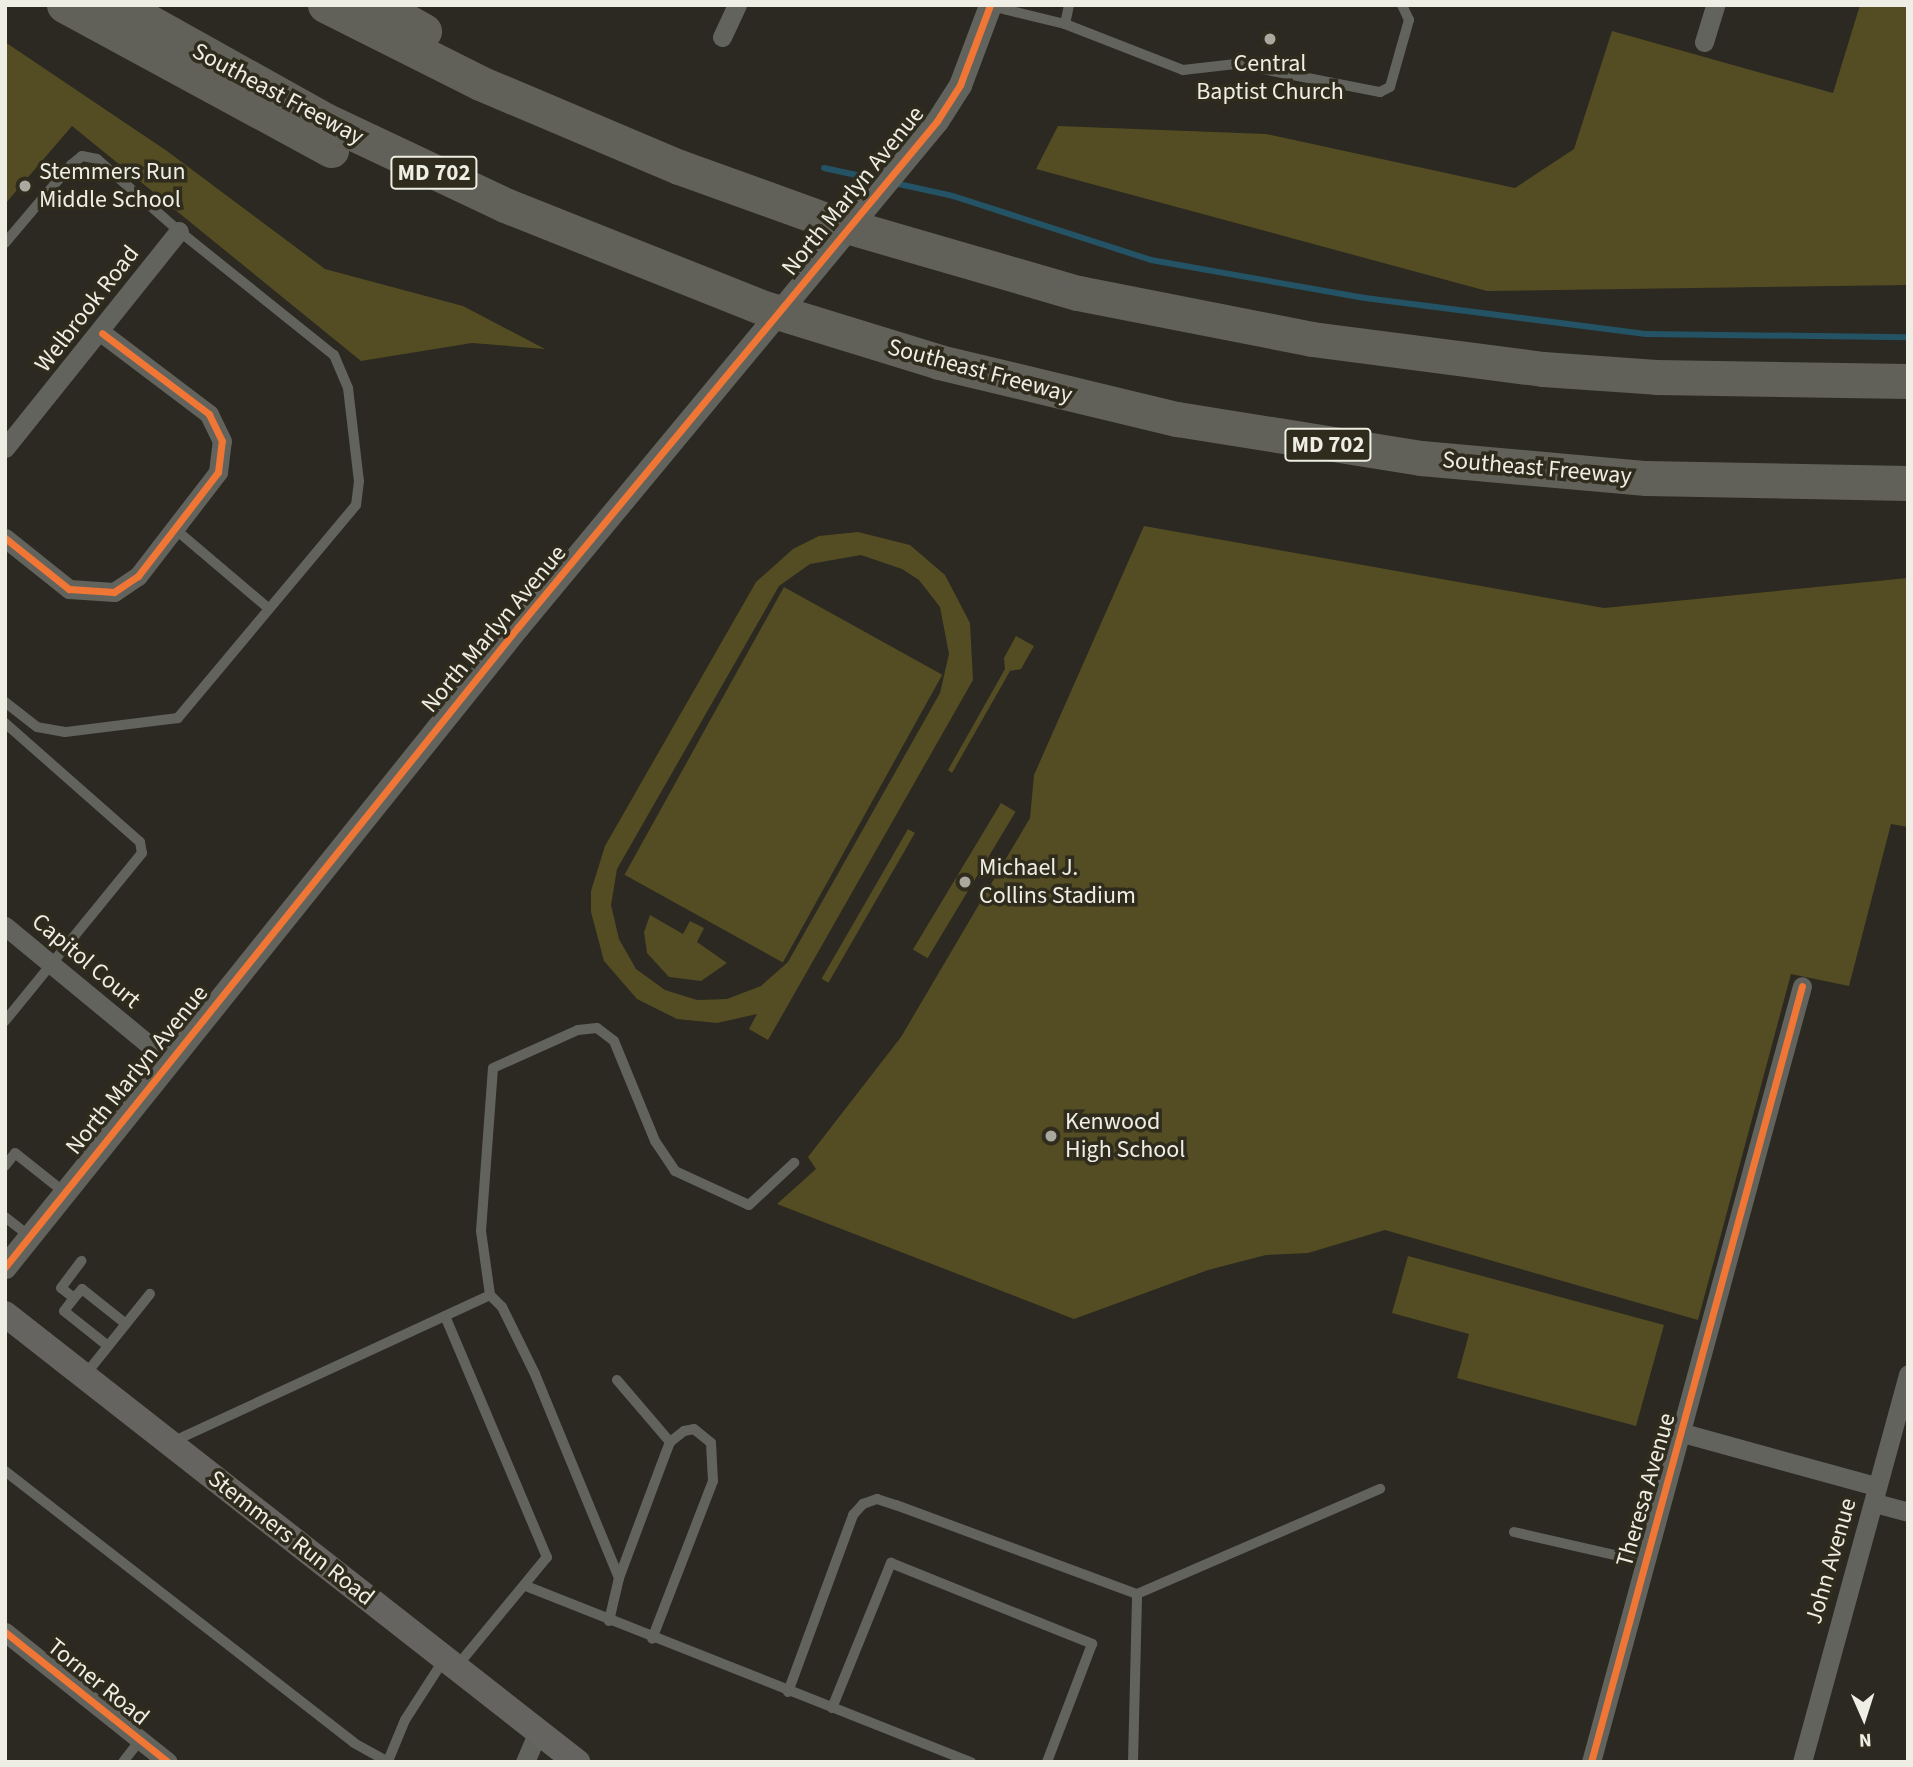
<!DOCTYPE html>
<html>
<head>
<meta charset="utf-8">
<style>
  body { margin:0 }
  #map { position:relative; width:1913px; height:1767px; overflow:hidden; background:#2b2921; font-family:"Source Sans 3",sans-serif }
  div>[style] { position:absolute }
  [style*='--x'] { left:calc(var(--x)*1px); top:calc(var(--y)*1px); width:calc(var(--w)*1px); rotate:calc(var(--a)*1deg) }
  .green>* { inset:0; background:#544c22; transform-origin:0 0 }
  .stream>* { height:6px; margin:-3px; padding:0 3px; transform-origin:3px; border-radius:3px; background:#235364 }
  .service>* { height:10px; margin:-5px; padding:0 5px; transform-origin:5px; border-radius:5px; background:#63635e }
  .minor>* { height:19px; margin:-9.5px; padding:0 9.5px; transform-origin:9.5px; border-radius:9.5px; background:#63635e }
  .tertiary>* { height:23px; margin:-11.5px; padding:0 11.5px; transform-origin:11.5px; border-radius:11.5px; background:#63635e }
  .secondary>* { height:26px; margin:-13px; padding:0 13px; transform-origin:13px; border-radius:13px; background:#666460 }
  .motorway>* { height:35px; margin:-17.5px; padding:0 17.5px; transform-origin:17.5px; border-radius:17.5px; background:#616059 }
  .cycleway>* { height:7px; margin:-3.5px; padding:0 3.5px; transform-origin:3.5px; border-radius:3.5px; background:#f07635 }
  .dots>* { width:19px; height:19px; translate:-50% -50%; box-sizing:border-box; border:4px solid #2f2c1d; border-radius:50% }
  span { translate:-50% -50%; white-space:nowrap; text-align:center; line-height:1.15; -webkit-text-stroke:7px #2f2c1d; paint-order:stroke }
  .shield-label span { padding:2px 5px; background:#2f2c1d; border:2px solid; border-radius:5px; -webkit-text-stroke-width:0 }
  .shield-label { font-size:23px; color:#efeee4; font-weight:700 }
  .poi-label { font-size:24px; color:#efeee4 }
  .left { translate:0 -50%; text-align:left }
  .street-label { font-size:24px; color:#efeee4 }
  .frame { position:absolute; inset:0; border:7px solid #efeee4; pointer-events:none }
  .north { position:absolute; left:1829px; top:1683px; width:70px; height:70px; -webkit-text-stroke:5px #2f2c1d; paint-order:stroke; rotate:177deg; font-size:19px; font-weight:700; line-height:28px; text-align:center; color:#efeee4 }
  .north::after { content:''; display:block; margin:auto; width:24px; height:32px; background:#efeee4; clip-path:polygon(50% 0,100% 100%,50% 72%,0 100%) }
</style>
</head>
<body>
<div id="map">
  <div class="green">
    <i style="clip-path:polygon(1860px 5px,1908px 5px,1908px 285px,1487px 291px,1036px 169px,1058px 126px,1266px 134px,1515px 188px,1574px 149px,1612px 31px,1833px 93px)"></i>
    <i style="clip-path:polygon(5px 42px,167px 151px,325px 269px,463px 306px,545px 349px,472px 343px,361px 361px,72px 126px,5px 204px)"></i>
    <i style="clip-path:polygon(1144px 526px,1604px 608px,1908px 578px,1908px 827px,1891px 824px,1849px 986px,1791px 974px,1698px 1320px,1385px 1230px,1308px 1253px,1266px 1255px,1208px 1270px,1074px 1319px,777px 1204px,816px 1169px,808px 1157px,901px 1037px,1030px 818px,1034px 775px)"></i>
    <i style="clip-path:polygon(evenodd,858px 532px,910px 545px,945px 575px,970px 623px,973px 680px,768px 1040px,749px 1029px,757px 1014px,717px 1023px,677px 1019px,637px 999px,604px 961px,591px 912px,591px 891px,605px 846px,756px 582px,793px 549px,819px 536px,858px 532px,861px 555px,902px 569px,919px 580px,940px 607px,949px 654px,940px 693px,788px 962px,761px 986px,727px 999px,697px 1000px,665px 990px,636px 969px,619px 939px,611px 905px,617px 869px,779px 586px,810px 564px,861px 555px)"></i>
    <i style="left:784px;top:587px;width:181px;height:329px;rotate:29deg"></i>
    <i style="clip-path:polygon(1016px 636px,1034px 646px,1021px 669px,1010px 671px,952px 773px,948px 770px,1005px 669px,1004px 658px)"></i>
    <i style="left:1001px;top:803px;width:17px;height:171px;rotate:31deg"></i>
    <i style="left:908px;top:829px;width:8px;height:173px;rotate:30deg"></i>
    <i style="clip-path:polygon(650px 915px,683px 934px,690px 921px,704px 928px,697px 942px,727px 963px,701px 981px,669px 977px,647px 953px,644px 932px)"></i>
    <i style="clip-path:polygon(1408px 1256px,1664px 1325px,1636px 1426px,1457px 1378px,1469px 1334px,1392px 1313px)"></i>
  </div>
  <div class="stream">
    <i style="--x:824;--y:168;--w:57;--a:12.1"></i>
    <i style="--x:894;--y:183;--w:60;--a:12.4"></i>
    <i style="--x:953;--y:196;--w:208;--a:17.9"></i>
    <i style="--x:1151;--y:260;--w:217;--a:10.1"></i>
    <i style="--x:1365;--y:298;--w:283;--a:7.3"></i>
    <i style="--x:1646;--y:334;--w:262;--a:0.7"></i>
  </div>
  <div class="service">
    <i style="--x:991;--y:6;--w:76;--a:13.7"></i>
    <i style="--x:1065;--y:24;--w:127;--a:21.3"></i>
    <i style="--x:1183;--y:70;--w:53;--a:-6.5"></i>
    <i style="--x:1236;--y:64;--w:147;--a:11"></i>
    <i style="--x:1380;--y:92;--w:11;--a:-27"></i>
    <i style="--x:1390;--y:87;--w:70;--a:-74.2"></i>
    <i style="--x:1409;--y:20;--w:17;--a:-115"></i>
    <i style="--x:1065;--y:24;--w:19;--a:-78"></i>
    <i style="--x:5;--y:243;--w:102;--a:-49.8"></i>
    <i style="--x:71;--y:165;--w:14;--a:-39"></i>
    <i style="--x:82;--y:156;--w:15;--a:11"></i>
    <i style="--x:97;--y:159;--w:109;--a:41.3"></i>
    <i style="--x:179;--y:231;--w:198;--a:38.7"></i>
    <i style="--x:334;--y:355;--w:36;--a:67"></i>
    <i style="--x:348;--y:388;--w:94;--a:83.3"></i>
    <i style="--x:359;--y:481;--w:24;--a:97"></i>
    <i style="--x:356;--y:505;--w:278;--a:129.9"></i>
    <i style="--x:178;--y:718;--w:114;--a:172.9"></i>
    <i style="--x:65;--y:732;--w:28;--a:-170"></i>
    <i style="--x:37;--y:727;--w:41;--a:-142"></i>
    <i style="--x:175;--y:529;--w:121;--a:40.3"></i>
    <i style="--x:5;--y:723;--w:180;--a:41.4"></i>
    <i style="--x:140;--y:842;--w:11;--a:80"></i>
    <i style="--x:142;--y:853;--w:217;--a:129.2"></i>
    <i style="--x:5;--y:1166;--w:16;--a:-52"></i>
    <i style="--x:15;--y:1153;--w:63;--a:38.5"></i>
    <i style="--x:5;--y:1217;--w:31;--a:38"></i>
    <i style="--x:74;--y:1298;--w:16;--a:-142"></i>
    <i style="--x:61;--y:1288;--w:34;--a:-53"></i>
    <i style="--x:445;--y:1316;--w:262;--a:67.1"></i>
    <i style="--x:547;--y:1557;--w:141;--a:129.5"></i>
    <i style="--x:108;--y:1346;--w:56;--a:-141.5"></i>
    <i style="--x:64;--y:1311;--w:16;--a:-52"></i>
    <i style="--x:74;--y:1298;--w:12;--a:-48"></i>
    <i style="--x:82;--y:1289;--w:56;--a:38.5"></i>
    <i style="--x:85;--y:1375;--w:104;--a:-51.3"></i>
    <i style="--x:617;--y:1380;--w:82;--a:49.5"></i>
    <i style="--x:172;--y:1442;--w:350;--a:-24.8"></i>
    <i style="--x:5;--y:1471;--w:442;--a:37.9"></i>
    <i style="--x:354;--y:1743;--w:39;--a:29"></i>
    <i style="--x:1514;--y:1532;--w:134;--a:12.9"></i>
    <i style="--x:619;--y:1578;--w:221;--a:-112.4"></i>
    <i style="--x:535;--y:1374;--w:75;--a:-116.2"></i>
    <i style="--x:502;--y:1307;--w:17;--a:-135"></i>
    <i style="--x:490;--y:1295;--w:65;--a:-98"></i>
    <i style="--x:481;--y:1231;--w:163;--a:-85.8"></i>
    <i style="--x:493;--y:1068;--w:93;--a:-24.1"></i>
    <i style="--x:578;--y:1030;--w:19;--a:-6"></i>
    <i style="--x:597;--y:1028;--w:21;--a:37"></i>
    <i style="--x:614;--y:1041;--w:108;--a:67.7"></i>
    <i style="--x:655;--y:1141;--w:36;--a:56"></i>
    <i style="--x:675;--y:1171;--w:81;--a:24.7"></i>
    <i style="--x:749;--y:1205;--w:62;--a:-43"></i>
    <i style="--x:526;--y:1586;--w:479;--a:21.6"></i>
    <i style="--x:609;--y:1621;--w:44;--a:-76.9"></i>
    <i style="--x:619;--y:1578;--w:131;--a:-69.5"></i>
    <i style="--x:665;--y:1455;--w:14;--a:-69"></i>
    <i style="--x:670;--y:1442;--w:18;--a:-38"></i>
    <i style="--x:684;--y:1431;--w:10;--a:-11"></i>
    <i style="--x:694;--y:1429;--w:22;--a:39"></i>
    <i style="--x:711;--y:1443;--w:38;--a:87"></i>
    <i style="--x:713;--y:1481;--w:169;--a:111.1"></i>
    <i style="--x:788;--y:1692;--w:189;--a:-69.8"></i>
    <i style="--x:853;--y:1515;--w:15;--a:-48"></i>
    <i style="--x:863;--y:1504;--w:15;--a:-20"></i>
    <i style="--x:877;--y:1499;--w:20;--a:18"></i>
    <i style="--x:896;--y:1505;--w:257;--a:20.3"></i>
    <i style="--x:1137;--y:1594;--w:265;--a:-23.4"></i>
    <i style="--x:832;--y:1708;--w:157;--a:-67.9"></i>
    <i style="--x:891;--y:1563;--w:217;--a:21.9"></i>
    <i style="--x:1092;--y:1644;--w:126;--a:110.9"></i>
    <i style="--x:388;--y:1761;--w:44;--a:-67.5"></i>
    <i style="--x:405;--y:1720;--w:70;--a:-57.2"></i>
    <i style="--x:123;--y:1762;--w:28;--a:-52"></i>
    <i style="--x:1133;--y:1762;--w:168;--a:-88.6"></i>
  </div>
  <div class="minor">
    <i style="--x:722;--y:37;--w:35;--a:-65"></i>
    <i style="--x:1704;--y:42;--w:39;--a:-73"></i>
    <i style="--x:5;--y:448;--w:278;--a:-51.3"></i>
    <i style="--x:5;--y:538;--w:82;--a:38.6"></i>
    <i style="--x:69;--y:589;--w:45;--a:3.8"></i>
    <i style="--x:114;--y:592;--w:29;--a:-34"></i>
    <i style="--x:138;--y:576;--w:131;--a:-52.4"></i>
    <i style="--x:218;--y:472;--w:31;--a:-83"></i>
    <i style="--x:222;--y:441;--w:30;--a:-116"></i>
    <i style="--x:209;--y:414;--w:134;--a:-142.9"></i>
    <i style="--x:5;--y:926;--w:212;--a:39.5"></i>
    <i style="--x:1683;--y:1433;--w:200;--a:15.4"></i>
    <i style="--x:1875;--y:1503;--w:34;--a:15"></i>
    <i style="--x:5;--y:1632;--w:208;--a:38.6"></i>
    <i style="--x:525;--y:1762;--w:33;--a:-67"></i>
    <i style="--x:1591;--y:1762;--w:804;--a:-74.79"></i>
    <i style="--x:1802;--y:1762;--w:402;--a:-74.7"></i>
  </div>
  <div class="tertiary">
    <i style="--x:5;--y:1267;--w:820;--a:-51.29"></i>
    <i style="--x:518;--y:627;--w:657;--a:-50.37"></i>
    <i style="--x:937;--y:121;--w:43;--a:-57.4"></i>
    <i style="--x:960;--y:85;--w:85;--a:-69.4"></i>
  </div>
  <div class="secondary">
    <i style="--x:5;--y:1314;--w:727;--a:38.07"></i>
  </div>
  <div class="motorway">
    <i style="--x:64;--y:5;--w:304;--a:28.5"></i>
    <i style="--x:119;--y:5;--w:236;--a:29.2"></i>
    <i style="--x:325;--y:120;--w:199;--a:25.3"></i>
    <i style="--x:505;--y:205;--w:279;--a:21.7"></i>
    <i style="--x:764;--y:308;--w:183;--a:17.1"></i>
    <i style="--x:939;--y:362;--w:245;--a:13.5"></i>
    <i style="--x:1177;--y:419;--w:247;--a:9.1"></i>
    <i style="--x:1421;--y:458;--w:226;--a:5.1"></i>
    <i style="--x:1646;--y:478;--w:262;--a:1.1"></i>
    <i style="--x:325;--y:5;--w:174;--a:26.7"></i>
    <i style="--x:480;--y:83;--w:216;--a:22.9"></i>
    <i style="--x:679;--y:167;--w:156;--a:19.8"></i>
    <i style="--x:826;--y:220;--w:262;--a:16.2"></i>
    <i style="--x:1078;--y:293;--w:238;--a:11.1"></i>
    <i style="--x:1312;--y:339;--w:233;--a:7.4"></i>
    <i style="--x:1543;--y:369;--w:113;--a:4"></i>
    <i style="--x:1656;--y:377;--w:252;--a:0.9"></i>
    <i style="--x:378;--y:5;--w:53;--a:29.5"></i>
  </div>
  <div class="cycleway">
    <i style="--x:5;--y:538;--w:82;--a:38.6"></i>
    <i style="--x:69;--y:589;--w:45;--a:3.8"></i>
    <i style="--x:114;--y:592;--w:29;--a:-34"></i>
    <i style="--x:138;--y:576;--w:131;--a:-52.4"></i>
    <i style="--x:218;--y:472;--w:31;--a:-83"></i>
    <i style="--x:222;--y:441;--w:30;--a:-116"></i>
    <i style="--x:209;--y:414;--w:134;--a:-142.9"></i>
    <i style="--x:5;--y:1267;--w:820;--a:-51.29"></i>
    <i style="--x:518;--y:627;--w:657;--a:-50.37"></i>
    <i style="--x:937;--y:121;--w:43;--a:-57.4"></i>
    <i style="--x:960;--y:85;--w:85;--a:-69.4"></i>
    <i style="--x:5;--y:1632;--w:208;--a:38.6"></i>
    <i style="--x:1591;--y:1762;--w:804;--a:-74.79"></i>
  </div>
  <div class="dots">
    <i style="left:1270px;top:39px;background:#aaa9a0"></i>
    <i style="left:25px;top:186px;background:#aaa9a0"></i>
    <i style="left:965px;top:882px;background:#aaa9a0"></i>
    <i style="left:1051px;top:1136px;background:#aaa9a0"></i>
  </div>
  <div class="shield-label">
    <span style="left:434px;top:173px">MD 702</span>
    <span style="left:1328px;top:445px">MD 702</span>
  </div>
  <div class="poi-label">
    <span style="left:1270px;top:78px">Central<br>Baptist Church</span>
    <span class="left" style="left:39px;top:186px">Stemmers Run<br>Middle School</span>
    <span class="left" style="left:979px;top:882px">Michael J.<br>Collins Stadium</span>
    <span class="left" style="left:1065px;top:1136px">Kenwood<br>High School</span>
  </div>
  <div class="street-label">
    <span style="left:278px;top:94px;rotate:28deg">Southeast Freeway</span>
    <span style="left:853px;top:191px;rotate:-51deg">North Marlyn Avenue</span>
    <span style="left:87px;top:309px;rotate:-52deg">Welbrook Road</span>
    <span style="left:980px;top:371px;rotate:15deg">Southeast Freeway</span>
    <span style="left:1537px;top:468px;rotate:5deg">Southeast Freeway</span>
    <span style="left:494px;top:629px;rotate:-50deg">North Marlyn Avenue</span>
    <span style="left:86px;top:961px;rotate:40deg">Capitol Court</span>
    <span style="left:137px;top:1070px;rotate:-51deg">North Marlyn Avenue</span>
    <span style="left:1646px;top:1490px;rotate:-74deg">Theresa Avenue</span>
    <span style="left:291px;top:1538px;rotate:38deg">Stemmers Run Road</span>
    <span style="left:1831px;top:1561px;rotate:-74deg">John Avenue</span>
    <span style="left:98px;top:1682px;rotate:39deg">Torner Road</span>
  </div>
  <div class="frame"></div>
  <div class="north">N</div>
</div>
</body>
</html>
